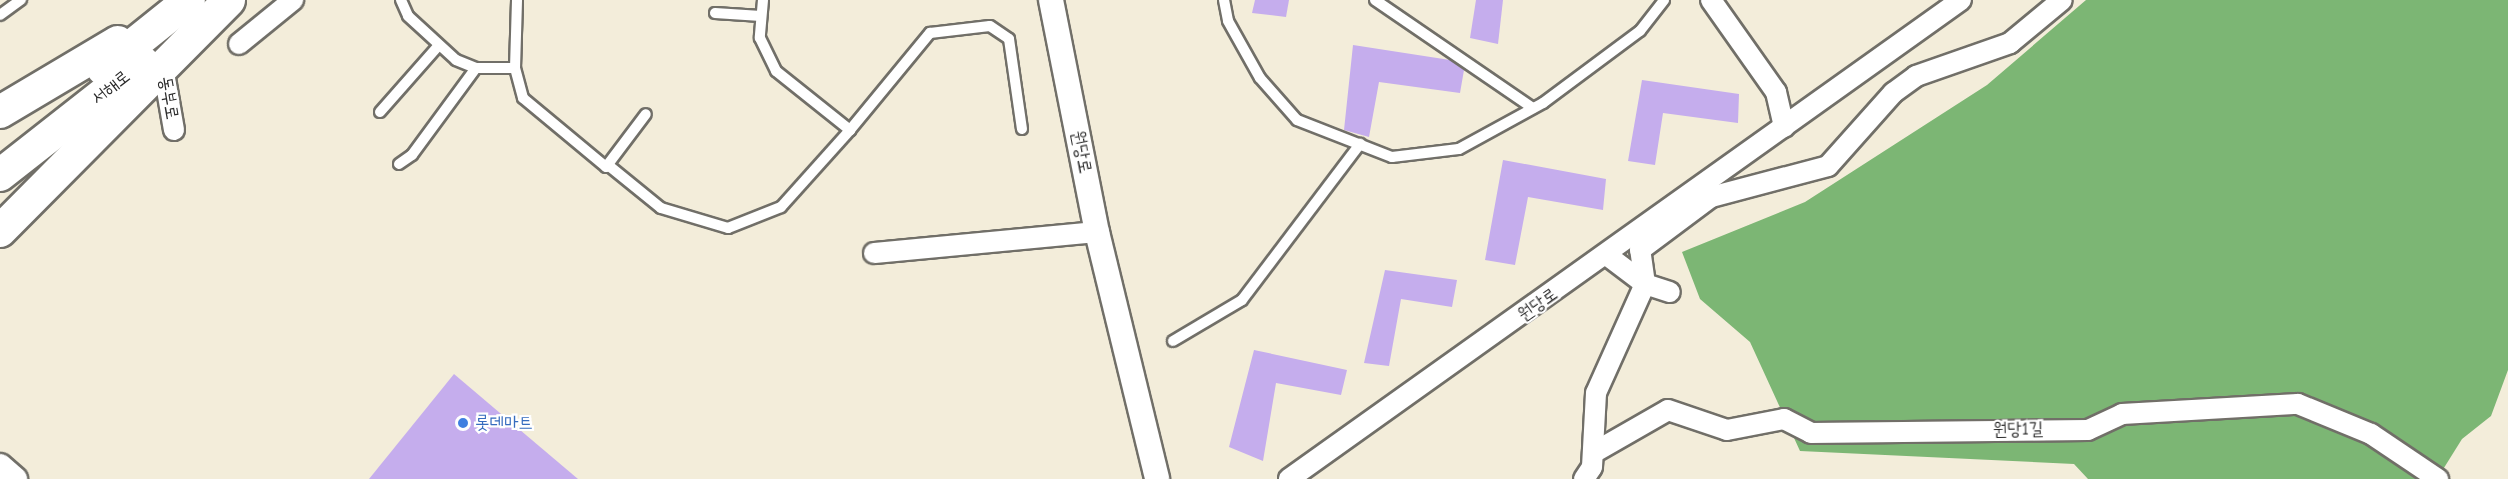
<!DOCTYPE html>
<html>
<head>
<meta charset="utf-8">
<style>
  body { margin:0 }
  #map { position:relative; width:2508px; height:479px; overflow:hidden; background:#f3edda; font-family:"Comic Neue","Poor Story",sans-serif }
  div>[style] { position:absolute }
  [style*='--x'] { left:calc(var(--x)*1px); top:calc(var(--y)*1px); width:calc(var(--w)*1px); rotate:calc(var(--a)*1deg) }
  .forest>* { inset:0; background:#7cb674 }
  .building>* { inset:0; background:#c5aded }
  .roads { filter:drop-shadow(2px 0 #716f68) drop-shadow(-2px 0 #716f68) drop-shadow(0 2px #716f68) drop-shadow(0 -2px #716f68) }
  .service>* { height:10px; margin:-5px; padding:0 5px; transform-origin:5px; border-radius:5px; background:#fff }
  .minor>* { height:20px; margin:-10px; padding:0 10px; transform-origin:10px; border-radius:10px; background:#fff }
  .tertiary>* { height:24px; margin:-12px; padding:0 12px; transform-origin:12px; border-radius:12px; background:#fff }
  .primary>* { height:32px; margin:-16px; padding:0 16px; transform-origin:16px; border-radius:16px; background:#fff }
  .dots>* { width:16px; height:16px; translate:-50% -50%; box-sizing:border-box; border:3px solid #fff; border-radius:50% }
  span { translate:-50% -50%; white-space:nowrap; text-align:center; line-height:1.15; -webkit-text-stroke:4.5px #fff; paint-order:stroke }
  .street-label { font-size:18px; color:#2b2b2b }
  .shop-label { font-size:18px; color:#366cbe }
  .left { translate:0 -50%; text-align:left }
</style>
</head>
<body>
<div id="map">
  <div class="forest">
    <i style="clip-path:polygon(2086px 0,2508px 0,2508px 370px,2491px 416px,2462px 439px,2437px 479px,2088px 479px,2074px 464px,1800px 451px,1750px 342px,1700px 299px,1682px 252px,1805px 202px,1987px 85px)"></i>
  </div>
  <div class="building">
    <i style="clip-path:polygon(1255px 0,1289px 0,1286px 17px,1252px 13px)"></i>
    <i style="clip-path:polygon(1476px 0,1503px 0,1498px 44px,1470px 38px)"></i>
    <i style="clip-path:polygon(1353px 45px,1450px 60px,1464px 70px,1460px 93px,1379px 82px,1369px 137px,1344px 130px)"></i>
    <i style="clip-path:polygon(1642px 80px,1739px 94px,1738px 123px,1663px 113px,1655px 165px,1628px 161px)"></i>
    <i style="clip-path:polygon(1503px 160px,1606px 179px,1603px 210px,1528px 197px,1515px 265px,1485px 260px)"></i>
    <i style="clip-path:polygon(1385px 270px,1457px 280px,1452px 307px,1401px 299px,1389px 366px,1364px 363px)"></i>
    <i style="clip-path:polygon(1254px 350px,1347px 370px,1341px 395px,1276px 383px,1263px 461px,1229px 447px)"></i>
    <i style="clip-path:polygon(454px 374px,578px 479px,369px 479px)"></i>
  </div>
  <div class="roads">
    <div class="service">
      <i style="--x:401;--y:0;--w:17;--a:66"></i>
      <i style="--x:408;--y:16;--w:65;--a:42.5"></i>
      <i style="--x:456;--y:60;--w:22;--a:22"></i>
      <i style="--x:476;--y:68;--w:39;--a:0"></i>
      <i style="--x:515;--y:68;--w:31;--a:75"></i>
      <i style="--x:523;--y:98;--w:108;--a:39.7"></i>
      <i style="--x:606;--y:167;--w:66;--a:-53"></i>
      <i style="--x:763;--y:0;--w:38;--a:95"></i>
      <i style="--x:760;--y:38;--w:37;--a:64"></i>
      <i style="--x:776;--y:71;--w:95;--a:38.6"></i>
      <i style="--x:850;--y:130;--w:126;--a:-50.5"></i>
      <i style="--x:930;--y:33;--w:60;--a:-6.7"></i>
      <i style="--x:990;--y:26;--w:23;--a:34"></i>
      <i style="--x:1009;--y:39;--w:91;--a:81.8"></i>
      <i style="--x:1224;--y:0;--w:21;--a:79"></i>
      <i style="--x:1228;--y:21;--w:65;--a:60.7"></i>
      <i style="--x:1260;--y:78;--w:56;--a:48.6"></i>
      <i style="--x:1297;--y:120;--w:102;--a:21.3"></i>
      <i style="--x:1392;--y:157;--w:67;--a:-6.8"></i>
      <i style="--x:1459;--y:149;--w:96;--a:-28.7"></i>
      <i style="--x:1543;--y:103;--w:121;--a:-36.6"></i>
      <i style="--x:1640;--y:31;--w:39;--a:-52"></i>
      <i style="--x:1375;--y:0;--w:191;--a:34.4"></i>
      <i style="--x:715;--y:13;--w:46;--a:3.7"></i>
      <i style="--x:0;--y:15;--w:26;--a:-36"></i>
      <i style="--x:515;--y:68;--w:68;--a:-88.3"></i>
      <i style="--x:380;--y:112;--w:89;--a:-48.6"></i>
      <i style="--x:399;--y:164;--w:16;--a:-35"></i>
      <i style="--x:412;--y:155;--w:108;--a:-53.7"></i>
      <i style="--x:608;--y:165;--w:68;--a:39.1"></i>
      <i style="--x:661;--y:208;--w:70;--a:16.6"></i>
      <i style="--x:728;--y:228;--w:57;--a:-21.6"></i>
      <i style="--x:781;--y:207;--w:103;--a:-48.1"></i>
      <i style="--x:1173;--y:341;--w:80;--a:-30.7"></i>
      <i style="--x:1242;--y:300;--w:196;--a:-52.9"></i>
    </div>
    <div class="minor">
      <i style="--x:1711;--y:0;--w:113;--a:54.8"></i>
      <i style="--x:1776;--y:92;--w:36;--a:77"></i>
      <i style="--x:239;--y:44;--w:70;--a:-39.2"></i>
      <i style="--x:163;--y:67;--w:64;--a:80.1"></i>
      <i style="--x:874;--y:253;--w:224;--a:-5.4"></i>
      <i style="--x:1608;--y:256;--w:46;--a:37.1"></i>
      <i style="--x:1645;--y:284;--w:26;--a:18"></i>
      <i style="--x:1593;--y:453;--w:86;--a:-29.8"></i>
      <i style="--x:1668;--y:410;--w:62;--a:18.7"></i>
      <i style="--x:1727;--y:430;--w:58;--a:-10.9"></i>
      <i style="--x:1784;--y:419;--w:30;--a:27"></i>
      <i style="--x:1811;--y:433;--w:277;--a:-0.6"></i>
      <i style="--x:2088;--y:430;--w:38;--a:-25"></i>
      <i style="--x:2122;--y:414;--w:176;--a:-3.3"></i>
      <i style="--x:2298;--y:404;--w:79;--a:22.3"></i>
      <i style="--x:2371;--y:434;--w:81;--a:33.9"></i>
      <i style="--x:1289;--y:479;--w:825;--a:-35.48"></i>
      <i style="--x:1584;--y:479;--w:14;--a:-56"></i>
      <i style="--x:1592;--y:467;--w:74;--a:-86.9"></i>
      <i style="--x:1596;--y:393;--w:120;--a:-65.8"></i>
      <i style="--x:1645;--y:284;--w:34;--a:-98"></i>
      <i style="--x:1640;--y:250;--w:89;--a:-36.7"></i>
      <i style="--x:1711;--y:197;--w:121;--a:-14.8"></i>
      <i style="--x:1828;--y:166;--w:98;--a:-48.3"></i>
      <i style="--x:1893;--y:93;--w:29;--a:-36"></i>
      <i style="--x:1916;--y:76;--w:100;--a:-19.3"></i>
      <i style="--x:2010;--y:43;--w:67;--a:-39.6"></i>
    </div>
    <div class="tertiary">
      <i style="--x:1051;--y:0;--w:237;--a:78.8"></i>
      <i style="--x:1097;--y:232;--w:254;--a:76.3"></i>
      <i style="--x:0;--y:466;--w:20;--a:41"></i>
    </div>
    <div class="primary">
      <i style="--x:103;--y:69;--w:110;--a:-38.7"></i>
      <i style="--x:0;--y:112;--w:137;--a:-30.7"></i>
      <i style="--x:0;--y:175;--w:182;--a:-38.1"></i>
      <i style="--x:0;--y:231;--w:325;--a:-45.2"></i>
    </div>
  </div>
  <div class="dots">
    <i style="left:463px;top:423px;background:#3f7fe0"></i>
  </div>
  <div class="street-label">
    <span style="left:111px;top:88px;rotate:-38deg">서해로</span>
    <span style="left:168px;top:98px;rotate:80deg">동부로</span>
    <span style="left:1081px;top:152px;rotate:79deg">원당로</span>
    <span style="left:1538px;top:305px;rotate:-35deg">원당로</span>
    <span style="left:2018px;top:430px;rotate:-1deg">원당1길</span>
  </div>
  <div class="shop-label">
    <span class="left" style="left:475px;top:423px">롯데마트</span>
  </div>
</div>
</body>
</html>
